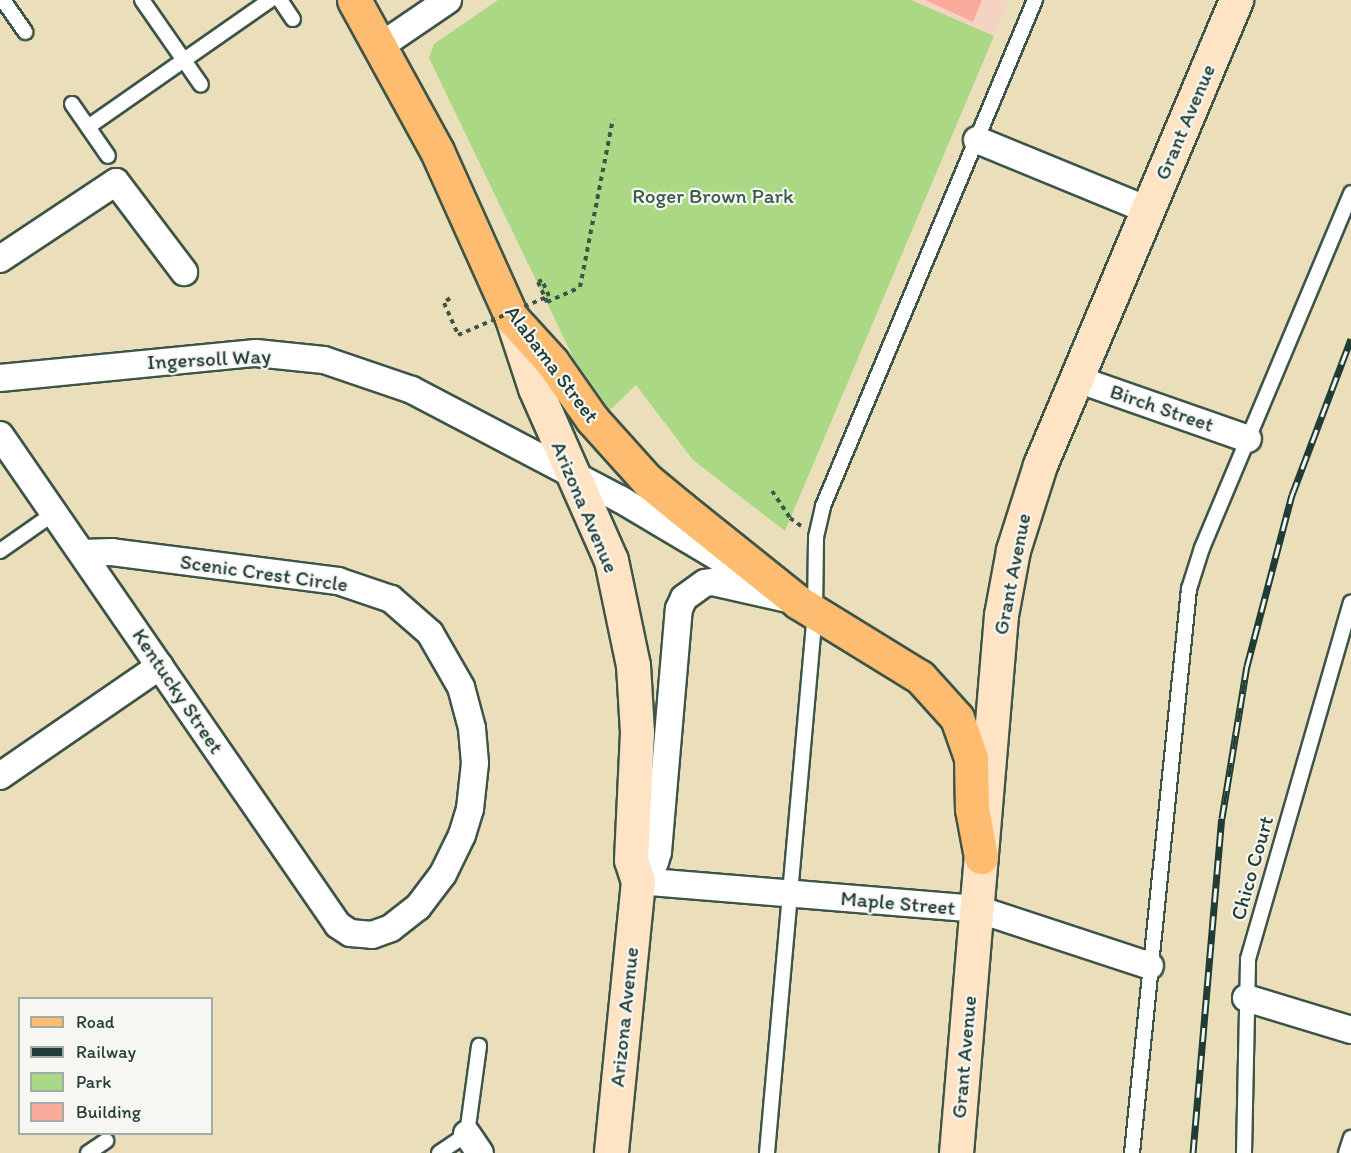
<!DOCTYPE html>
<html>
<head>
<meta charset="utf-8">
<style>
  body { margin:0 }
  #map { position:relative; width:1351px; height:1153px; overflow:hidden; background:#eadfba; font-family:Itim,sans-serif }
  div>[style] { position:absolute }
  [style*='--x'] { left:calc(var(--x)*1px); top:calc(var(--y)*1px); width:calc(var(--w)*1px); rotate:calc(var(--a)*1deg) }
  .built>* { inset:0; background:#f5d3c2 }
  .green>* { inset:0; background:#aad885 }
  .building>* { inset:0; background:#fbab9c }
  .path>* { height:4px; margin-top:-2px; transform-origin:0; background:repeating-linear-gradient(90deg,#3d5548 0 4.5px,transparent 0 9px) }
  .roads { filter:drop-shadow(2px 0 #3d5548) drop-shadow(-2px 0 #3d5548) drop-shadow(0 2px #3d5548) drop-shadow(0 -2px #3d5548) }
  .lane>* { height:14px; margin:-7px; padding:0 7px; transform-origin:7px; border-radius:7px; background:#fff }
  .street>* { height:26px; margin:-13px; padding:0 13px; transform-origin:13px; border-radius:13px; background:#fff }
  .secondary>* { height:33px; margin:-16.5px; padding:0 16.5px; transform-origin:16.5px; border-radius:16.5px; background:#fee4c5 }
  .primary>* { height:33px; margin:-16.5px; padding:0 16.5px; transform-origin:16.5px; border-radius:16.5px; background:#fdbc6f }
  .rail>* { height:7px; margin-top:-3.5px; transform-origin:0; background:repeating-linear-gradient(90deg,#f6f6f2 0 14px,#1f3d34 0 28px); box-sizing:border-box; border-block:2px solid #1f3d34 }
  .path-bridge>* { height:4px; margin-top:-2px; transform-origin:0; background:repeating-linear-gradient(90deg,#3d5548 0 4.5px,transparent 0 9px) }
  span { translate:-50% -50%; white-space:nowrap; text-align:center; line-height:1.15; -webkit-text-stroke:4.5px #f6f6f2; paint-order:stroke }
  .street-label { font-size:21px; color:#1f3d34 }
  .park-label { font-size:21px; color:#3b5c44 }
  .legend { position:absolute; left:18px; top:997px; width:195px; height:138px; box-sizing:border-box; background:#f6f6f2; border:2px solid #a0aca6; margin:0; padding:8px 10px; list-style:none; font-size:18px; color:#1f3d34 }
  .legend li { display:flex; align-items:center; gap:12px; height:30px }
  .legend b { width:30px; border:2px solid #a0aca6 }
</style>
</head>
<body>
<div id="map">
  <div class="built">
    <i style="clip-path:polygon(911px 0,1009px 0,994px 36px)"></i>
  </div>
  <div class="green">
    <i style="clip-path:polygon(498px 0,911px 0,994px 36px,785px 531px,693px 460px,636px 385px,610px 410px,574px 359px,429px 58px,434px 44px)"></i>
  </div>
  <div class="building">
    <i style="clip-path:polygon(925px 0,982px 0,973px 22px)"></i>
  </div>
  <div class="path">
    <i style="--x:549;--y:296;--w:17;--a:-114"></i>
    <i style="--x:542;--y:280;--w:4;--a:153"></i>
    <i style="--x:538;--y:282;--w:22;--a:66"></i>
    <i style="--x:547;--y:302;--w:36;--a:-24"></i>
    <i style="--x:580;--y:287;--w:171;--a:-78.9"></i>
    <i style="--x:450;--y:298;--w:8;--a:140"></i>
    <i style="--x:444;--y:303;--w:35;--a:66"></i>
    <i style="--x:772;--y:491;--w:32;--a:56"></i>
    <i style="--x:790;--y:518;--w:14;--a:36"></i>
  </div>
  <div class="roads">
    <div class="lane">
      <i style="--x:3;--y:0;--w:39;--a:55"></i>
      <i style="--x:142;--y:0;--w:103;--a:55.2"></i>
      <i style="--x:280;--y:0;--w:23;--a:56"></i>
      <i style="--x:72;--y:104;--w:63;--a:55.3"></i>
      <i style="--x:88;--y:127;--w:222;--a:-34.9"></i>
      <i style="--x:0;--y:551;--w:65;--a:-34.9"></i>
      <i style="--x:88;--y:1153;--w:22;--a:-34"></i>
      <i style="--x:439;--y:1153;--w:34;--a:-34"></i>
      <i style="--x:467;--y:1134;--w:89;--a:-82.2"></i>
      <i style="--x:767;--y:1153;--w:543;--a:-84.93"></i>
      <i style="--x:815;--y:612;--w:75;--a:-89.2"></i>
      <i style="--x:816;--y:537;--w:32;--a:-77"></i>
      <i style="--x:823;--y:506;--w:549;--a:-67.27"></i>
      <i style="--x:1132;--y:1153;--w:567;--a:-84.23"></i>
      <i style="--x:1189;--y:589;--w:43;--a:-72.4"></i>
      <i style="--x:1202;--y:548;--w:385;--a:-67.2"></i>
      <i style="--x:1244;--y:1153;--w:194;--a:-88.8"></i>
      <i style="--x:1248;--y:959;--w:371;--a:-73.9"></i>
      <i style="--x:1346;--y:1153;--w:16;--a:-72"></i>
    </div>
    <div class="street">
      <i style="--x:382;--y:45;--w:80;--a:-34.3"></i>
      <i style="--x:977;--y:140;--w:185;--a:22.3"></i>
      <i style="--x:0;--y:259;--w:139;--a:-33.6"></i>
      <i style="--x:116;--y:182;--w:113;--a:52.9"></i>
      <i style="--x:0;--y:378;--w:257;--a:-5.6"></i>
      <i style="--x:256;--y:353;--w:68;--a:5.9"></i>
      <i style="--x:324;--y:360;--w:93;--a:18.8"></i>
      <i style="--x:412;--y:390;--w:235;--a:27.7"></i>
      <i style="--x:620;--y:499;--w:135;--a:30.7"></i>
      <i style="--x:1077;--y:379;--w:181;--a:19.3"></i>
      <i style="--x:0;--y:435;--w:595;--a:55.4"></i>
      <i style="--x:338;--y:925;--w:14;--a:34"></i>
      <i style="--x:350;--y:933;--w:22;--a:5"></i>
      <i style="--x:372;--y:935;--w:20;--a:-20"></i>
      <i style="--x:391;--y:928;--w:34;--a:-38"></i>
      <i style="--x:418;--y:907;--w:41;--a:-52.9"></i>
      <i style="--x:443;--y:874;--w:43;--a:-64"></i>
      <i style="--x:462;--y:835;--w:27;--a:-73"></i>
      <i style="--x:470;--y:809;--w:46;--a:-83.8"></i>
      <i style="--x:475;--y:763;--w:35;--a:-95"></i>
      <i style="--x:472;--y:728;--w:42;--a:-105"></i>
      <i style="--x:461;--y:687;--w:62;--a:-119.9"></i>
      <i style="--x:430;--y:633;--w:52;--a:-138.9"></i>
      <i style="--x:391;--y:599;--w:56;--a:-161.2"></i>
      <i style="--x:338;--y:581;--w:228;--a:-172.7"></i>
      <i style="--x:112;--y:552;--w:30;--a:178"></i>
      <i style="--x:0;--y:776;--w:194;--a:-34.5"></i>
      <i style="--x:638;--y:881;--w:340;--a:4.7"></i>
      <i style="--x:977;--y:909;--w:182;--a:18.2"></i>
      <i style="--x:638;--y:881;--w:25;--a:-48"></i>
      <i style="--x:655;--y:862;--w:10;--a:-73"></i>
      <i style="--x:658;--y:852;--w:244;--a:-85.1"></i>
      <i style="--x:679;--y:609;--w:12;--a:-66"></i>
      <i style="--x:684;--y:598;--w:26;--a:-36"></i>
      <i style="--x:705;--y:583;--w:7;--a:-8"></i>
      <i style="--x:712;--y:582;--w:82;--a:12.7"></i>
      <i style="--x:1246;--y:998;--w:110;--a:16.9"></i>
      <i style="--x:467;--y:1134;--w:23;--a:56"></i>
    </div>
    <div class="secondary">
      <i style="--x:512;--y:318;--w:74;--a:71.8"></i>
      <i style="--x:535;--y:388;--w:188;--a:66.2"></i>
      <i style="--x:611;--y:560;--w:107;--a:78.2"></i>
      <i style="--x:633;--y:665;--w:67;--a:86.6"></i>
      <i style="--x:637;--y:732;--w:128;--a:92.7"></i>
      <i style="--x:631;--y:860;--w:22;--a:72"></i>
      <i style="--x:638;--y:881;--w:273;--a:95.7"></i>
      <i style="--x:956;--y:1153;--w:540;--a:-85.22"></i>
      <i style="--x:1001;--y:615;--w:66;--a:-79.5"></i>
      <i style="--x:1013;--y:550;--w:89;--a:-72.4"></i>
      <i style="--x:1040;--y:465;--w:505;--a:-67.14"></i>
    </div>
    <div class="primary">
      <i style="--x:354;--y:0;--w:172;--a:61.2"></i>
      <i style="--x:437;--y:151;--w:183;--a:65.8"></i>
      <i style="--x:512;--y:318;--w:59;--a:47.7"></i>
      <i style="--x:552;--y:362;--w:70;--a:54.9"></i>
      <i style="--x:592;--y:419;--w:82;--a:48"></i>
      <i style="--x:647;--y:480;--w:45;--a:39.6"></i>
      <i style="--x:682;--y:509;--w:149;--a:38.7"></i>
      <i style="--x:798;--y:602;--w:143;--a:31.6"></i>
      <i style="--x:920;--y:677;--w:55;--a:47.9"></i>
      <i style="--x:957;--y:718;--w:42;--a:70.7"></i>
      <i style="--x:971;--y:758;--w:51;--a:88.9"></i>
      <i style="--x:972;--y:809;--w:49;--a:79.4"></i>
    </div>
  </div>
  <div class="rail">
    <i style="--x:1193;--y:1153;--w:336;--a:-85.1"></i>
    <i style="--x:1222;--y:818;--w:154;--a:-80.7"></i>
    <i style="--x:1247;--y:666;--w:177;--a:-75.3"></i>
    <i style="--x:1292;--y:495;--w:167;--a:-69.3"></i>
  </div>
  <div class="path-bridge">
    <i style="--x:458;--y:335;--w:99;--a:-23.2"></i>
  </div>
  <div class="street-label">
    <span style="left:1185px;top:122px;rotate:-67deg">Grant Avenue</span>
    <span style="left:209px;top:359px;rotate:-3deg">Ingersoll Way</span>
    <span style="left:552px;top:364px;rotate:53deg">Alabama Street</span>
    <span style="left:1162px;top:408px;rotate:19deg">Birch Street</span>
    <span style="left:585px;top:507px;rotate:67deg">Arizona Avenue</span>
    <span style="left:264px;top:573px;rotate:8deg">Scenic Crest Circle</span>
    <span style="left:1012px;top:574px;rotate:-79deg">Grant Avenue</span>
    <span style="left:178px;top:691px;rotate:56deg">Kentucky Street</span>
    <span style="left:1252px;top:868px;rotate:-74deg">Chico Court</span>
    <span style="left:898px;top:903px;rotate:5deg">Maple Street</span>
    <span style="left:624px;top:1017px;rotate:-84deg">Arizona Avenue</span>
    <span style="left:964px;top:1057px;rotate:-85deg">Grant Avenue</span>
  </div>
  <div class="park-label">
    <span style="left:713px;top:196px">Roger Brown Park</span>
  </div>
  <ul class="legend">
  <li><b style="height:8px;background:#fdbc6f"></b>Road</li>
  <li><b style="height:8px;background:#1f3d34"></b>Railway</li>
  <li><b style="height:16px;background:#aad885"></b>Park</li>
  <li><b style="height:16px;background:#fbab9c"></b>Building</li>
  </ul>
</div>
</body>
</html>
